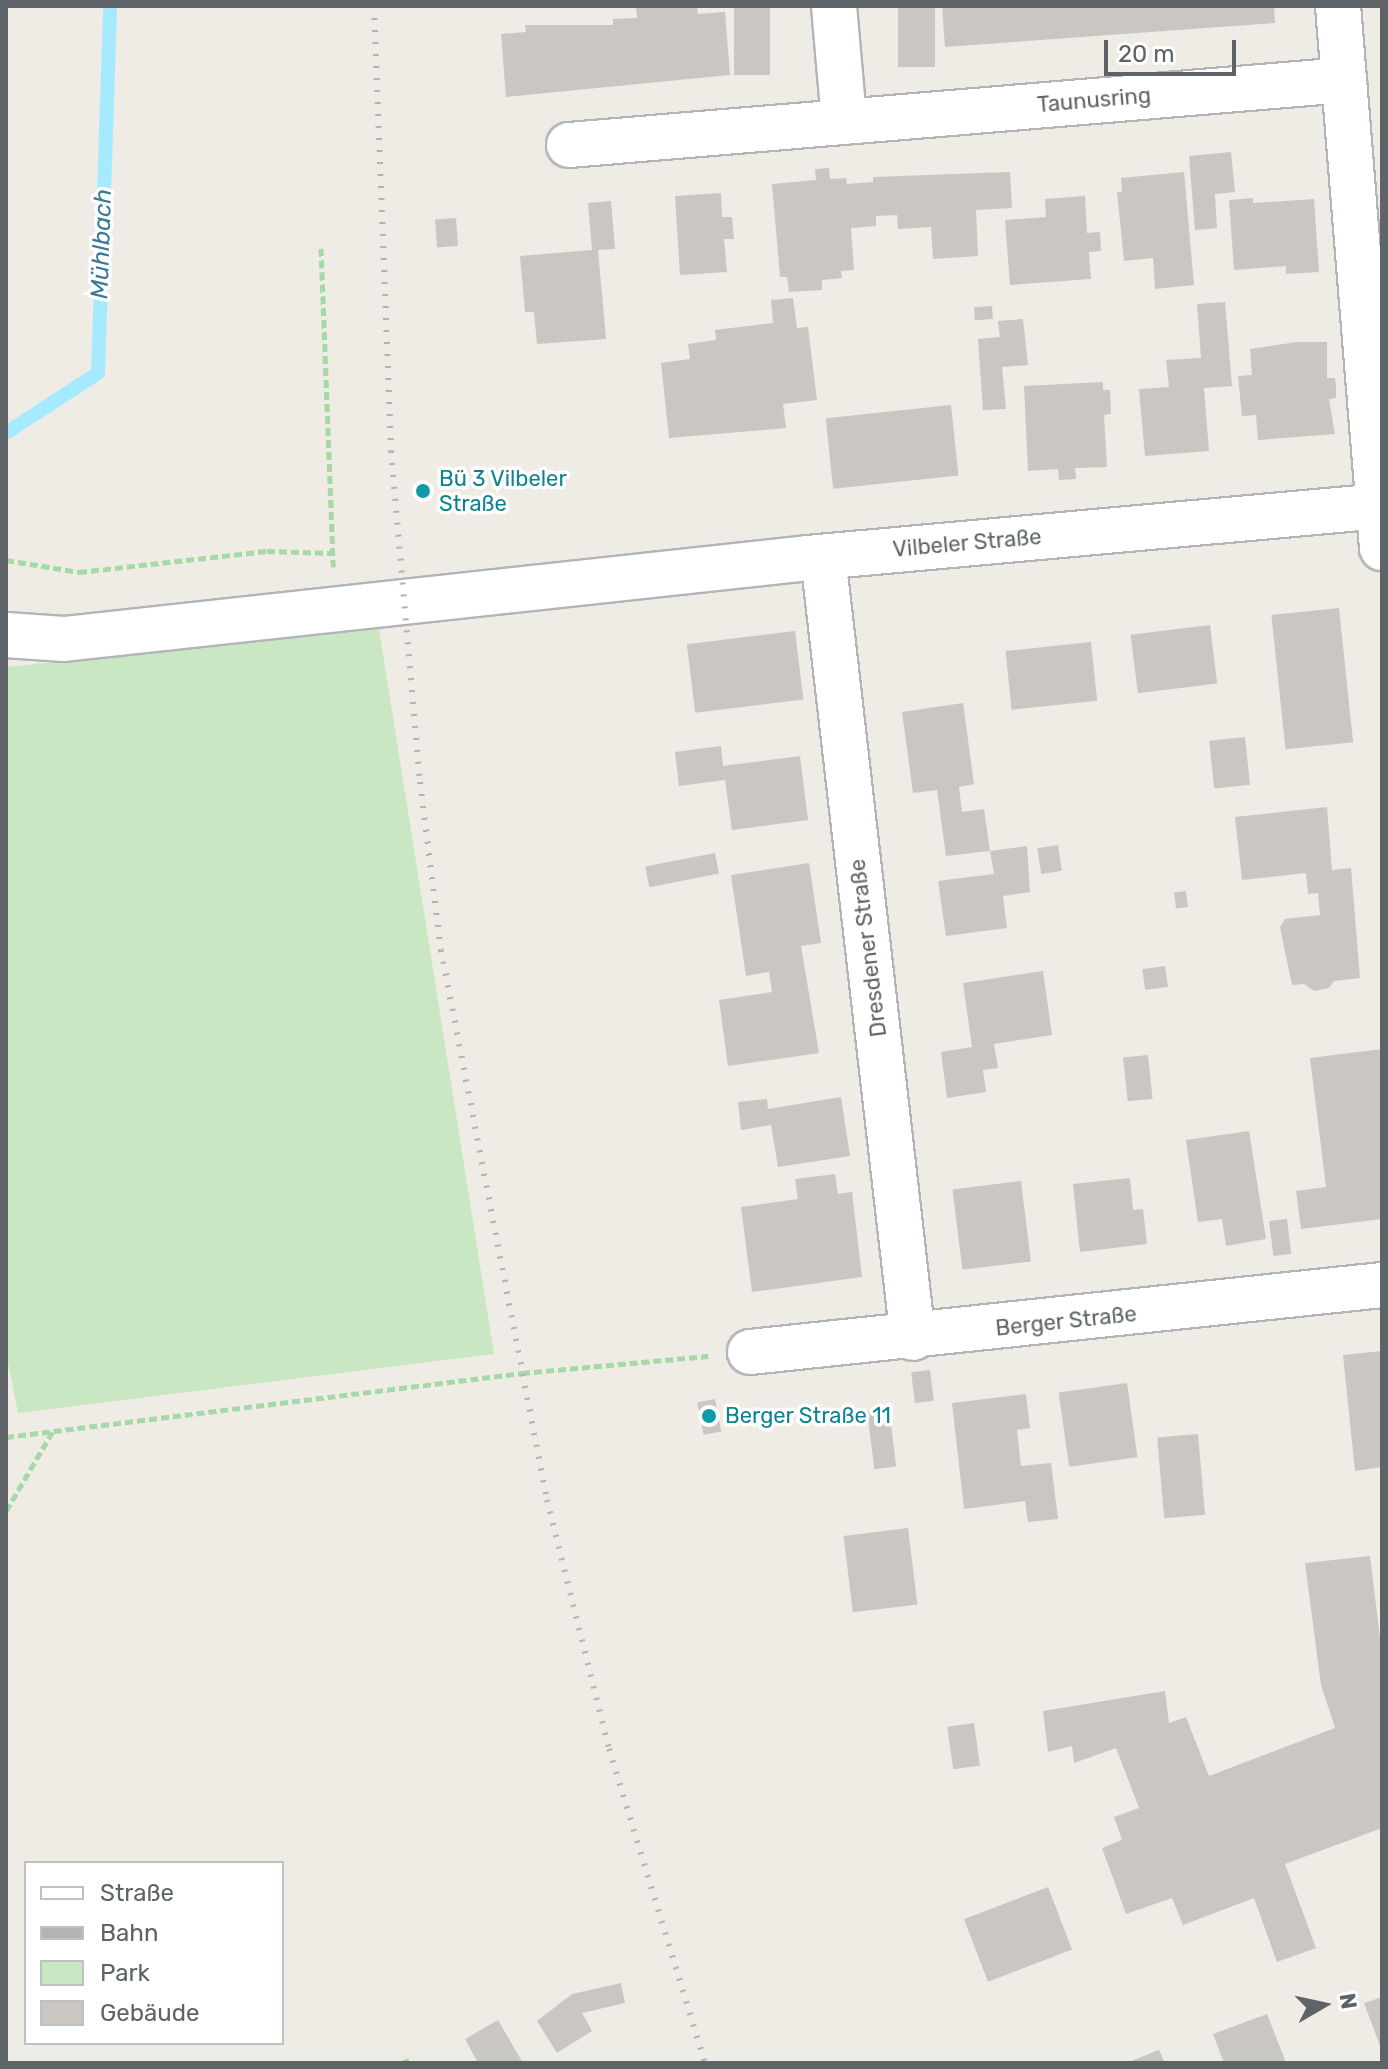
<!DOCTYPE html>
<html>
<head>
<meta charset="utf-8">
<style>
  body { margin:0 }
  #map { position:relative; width:1388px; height:2069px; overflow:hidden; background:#efebe5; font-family:Rubik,sans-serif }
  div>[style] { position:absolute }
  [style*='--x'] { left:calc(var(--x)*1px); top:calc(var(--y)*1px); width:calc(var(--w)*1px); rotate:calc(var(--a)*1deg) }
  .green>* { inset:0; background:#c9e7c2 }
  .stream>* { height:14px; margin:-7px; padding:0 7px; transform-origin:7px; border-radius:7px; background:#a6eaff }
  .building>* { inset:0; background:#cac6c2; transform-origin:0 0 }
  .path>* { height:5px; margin-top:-2.5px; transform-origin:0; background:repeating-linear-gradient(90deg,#a5d9a8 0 8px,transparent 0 12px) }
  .roads { filter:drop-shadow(2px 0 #b1b5b8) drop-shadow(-2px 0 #b1b5b8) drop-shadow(0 2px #b1b5b8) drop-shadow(0 -2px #b1b5b8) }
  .street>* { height:44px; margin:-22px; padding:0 22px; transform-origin:22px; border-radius:22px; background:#fff }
  .secondary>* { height:44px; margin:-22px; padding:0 22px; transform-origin:22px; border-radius:22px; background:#fff }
  .rail>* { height:6px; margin-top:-3px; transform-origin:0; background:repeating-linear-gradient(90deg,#b2b3b4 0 2px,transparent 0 12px) }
  .dots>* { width:22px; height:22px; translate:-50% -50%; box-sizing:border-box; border:4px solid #fff; border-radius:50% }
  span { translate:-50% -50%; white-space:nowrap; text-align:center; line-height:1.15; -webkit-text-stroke:7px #fff; paint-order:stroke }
  .street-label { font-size:22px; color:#5d6366 }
  .culture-label { font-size:22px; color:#0d838f }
  .left { translate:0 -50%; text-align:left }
  .water-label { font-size:24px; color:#3a7a97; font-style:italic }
  .frame { position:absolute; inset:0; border:8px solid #5d6366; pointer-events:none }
  .legend { position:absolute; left:24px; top:1861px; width:260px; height:184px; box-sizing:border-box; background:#fff; border:2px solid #bec1c2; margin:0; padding:10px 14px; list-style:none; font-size:24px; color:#5d6366 }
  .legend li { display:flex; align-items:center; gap:16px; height:40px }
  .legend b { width:40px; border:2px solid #bec1c2 }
  .north { position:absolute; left:1284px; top:1965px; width:80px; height:80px; -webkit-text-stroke:6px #fff; paint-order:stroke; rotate:81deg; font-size:22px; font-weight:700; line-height:32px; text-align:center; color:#5d6366 }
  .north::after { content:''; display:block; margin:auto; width:28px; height:36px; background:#5d6366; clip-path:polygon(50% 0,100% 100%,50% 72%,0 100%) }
  .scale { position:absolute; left:1104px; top:40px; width:132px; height:36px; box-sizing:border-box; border:4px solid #5d6366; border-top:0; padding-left:10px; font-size:24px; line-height:28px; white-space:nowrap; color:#5d6366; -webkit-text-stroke:6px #fff; paint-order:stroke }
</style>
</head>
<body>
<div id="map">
  <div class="green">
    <i style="clip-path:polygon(379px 629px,494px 1354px,18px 1413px,6px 1352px,6px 667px)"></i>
  </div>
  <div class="stream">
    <i style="--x:6;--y:433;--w:110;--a:-33.1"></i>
    <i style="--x:98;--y:373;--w:367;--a:-88.1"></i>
  </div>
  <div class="building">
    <i style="clip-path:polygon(697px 6px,698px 14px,725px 12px,730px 75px,506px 97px,501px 34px,526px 32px,525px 25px,613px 25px,613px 19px,637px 18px,636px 7px)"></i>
    <i style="left:734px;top:6px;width:36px;height:69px"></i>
    <i style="left:898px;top:6px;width:37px;height:61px"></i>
    <i style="clip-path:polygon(942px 6px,1274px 6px,1275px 23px,945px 47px)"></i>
    <i style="clip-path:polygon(1231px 152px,1235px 192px,1215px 194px,1217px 228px,1195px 230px,1189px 156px)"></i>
    <i style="clip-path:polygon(829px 168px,830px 179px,846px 178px,847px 184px,873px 182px,873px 177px,1010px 172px,1012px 208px,976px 210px,978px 256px,933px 259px,931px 227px,898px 229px,897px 215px,876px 216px,876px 226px,851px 228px,854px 270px,841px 271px,842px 278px,822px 280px,822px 290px,789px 292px,787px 277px,780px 277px,772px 184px,816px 180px,815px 169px)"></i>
    <i style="clip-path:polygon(1184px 172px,1194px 285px,1155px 289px,1153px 258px,1124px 261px,1117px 192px,1122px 192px,1121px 178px)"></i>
    <i style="clip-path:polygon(721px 193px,722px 217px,732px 217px,734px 239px,724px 239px,727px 272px,680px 275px,675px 196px)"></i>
    <i style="clip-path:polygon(1085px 196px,1087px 233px,1100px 232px,1101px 251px,1089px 252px,1091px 279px,1010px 285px,1005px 220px,1046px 217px,1045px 199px)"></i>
    <i style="clip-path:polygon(1253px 198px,1253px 203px,1314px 199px,1319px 272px,1286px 274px,1286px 266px,1234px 270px,1229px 200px)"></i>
    <i style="clip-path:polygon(611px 201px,615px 249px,598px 250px,606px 339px,537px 344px,534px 312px,525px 312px,520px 256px,592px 250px,588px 203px)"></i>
    <i style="left:456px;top:218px;width:28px;height:21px;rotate:86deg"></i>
    <i style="clip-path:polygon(793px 298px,797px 328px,808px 327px,817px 400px,783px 404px,786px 428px,669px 438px,661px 363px,690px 359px,688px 344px,716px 340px,715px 330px,773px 323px,771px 300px)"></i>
    <i style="clip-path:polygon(1225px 302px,1232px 386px,1204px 388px,1209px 451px,1145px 456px,1139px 389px,1169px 387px,1166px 360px,1201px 358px,1197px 304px)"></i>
    <i style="left:992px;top:306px;width:13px;height:18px;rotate:86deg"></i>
    <i style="clip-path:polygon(1023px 319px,1028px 365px,1002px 367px,1006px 409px,983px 410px,978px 339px,1000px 337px,998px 321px)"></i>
    <i style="clip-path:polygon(1297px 342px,1327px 342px,1327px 378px,1335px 378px,1336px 388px,1336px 398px,1329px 399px,1335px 434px,1258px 440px,1256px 415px,1242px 416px,1238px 376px,1252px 375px,1250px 349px)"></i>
    <i style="clip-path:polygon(1103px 382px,1103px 390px,1110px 390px,1111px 414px,1104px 415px,1107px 467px,1075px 468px,1076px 479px,1059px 480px,1058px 469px,1028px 471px,1024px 386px)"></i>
    <i style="left:951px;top:405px;width:71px;height:126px;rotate:84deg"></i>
    <i style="left:429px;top:481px;width:18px;height:13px;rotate:84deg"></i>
    <i style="left:1339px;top:608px;width:135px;height:68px;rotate:84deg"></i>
    <i style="left:1210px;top:625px;width:59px;height:80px;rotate:83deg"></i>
    <i style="left:795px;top:631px;width:69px;height:109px;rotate:83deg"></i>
    <i style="left:1091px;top:642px;width:59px;height:86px;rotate:84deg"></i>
    <i style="clip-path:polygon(963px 703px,974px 784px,959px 787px,962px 812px,984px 809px,990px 851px,946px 856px,937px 790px,913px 793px,902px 712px)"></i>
    <i style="left:1245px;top:737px;width:48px;height:36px;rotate:84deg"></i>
    <i style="clip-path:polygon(721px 746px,723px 766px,800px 756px,808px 820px,732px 830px,725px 780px,679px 786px,675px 752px)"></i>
    <i style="clip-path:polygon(1327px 807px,1332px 870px,1351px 868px,1360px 978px,1334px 981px,1329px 988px,1314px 991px,1304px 984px,1292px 985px,1280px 927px,1285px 919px,1320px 915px,1318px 893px,1308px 894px,1306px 873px,1242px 880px,1235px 817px)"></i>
    <i style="left:1058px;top:845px;width:26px;height:21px;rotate:81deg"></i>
    <i style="clip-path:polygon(1027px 846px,1030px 892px,1003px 896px,1007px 928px,946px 936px,938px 881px,994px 874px,990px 851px)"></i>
    <i style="left:715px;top:853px;width:21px;height:71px;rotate:79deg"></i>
    <i style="clip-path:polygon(809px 863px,821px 943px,801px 946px,819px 1053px,728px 1066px,719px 1000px,772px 992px,769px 972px,746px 976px,731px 875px)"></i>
    <i style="left:1186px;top:891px;width:16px;height:12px;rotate:83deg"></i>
    <i style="left:1165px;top:966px;width:21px;height:23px;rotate:82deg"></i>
    <i style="clip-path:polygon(1043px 971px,1052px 1035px,994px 1044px,998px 1068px,983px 1070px,986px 1092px,947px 1098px,941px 1052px,972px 1047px,963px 983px)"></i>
    <i style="clip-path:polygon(1382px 1049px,1382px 1219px,1301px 1229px,1296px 1191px,1326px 1187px,1310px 1058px)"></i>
    <i style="left:1148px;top:1055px;width:44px;height:25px;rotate:84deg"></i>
    <i style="clip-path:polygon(841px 1097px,850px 1156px,778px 1167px,771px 1125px,741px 1130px,738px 1102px,767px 1099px,768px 1109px)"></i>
    <i style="clip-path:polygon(1249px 1131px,1266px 1239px,1226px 1246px,1222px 1219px,1198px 1222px,1186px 1140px)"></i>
    <i style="clip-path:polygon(835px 1174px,838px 1194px,852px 1192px,862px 1277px,752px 1292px,741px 1207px,798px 1199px,795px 1179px)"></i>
    <i style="clip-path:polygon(1130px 1178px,1133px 1210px,1143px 1209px,1147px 1244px,1080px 1252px,1073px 1184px)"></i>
    <i style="left:1021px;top:1181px;width:81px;height:69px;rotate:83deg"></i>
    <i style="left:1287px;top:1219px;width:35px;height:18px;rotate:83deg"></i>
    <i style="clip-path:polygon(1382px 1351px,1382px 1467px,1355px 1471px,1343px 1355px)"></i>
    <i style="left:930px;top:1370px;width:31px;height:19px;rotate:83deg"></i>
    <i style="left:1127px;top:1383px;width:75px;height:69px;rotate:82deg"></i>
    <i style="clip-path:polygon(1026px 1394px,1030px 1428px,1017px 1430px,1021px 1466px,1051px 1463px,1058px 1519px,1028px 1522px,1025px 1501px,964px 1509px,952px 1403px)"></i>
    <i style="left:715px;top:1399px;width:33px;height:18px;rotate:79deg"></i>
    <i style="left:889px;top:1408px;width:59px;height:22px;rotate:83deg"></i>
    <i style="left:1198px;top:1434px;width:81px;height:41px;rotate:85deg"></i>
    <i style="left:908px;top:1528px;width:77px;height:65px;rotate:83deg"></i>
    <i style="clip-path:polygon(1370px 1556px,1382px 1654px,1382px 1828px,1285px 1864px,1316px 1948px,1277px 1962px,1254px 1898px,1183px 1925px,1172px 1898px,1126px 1914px,1102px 1848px,1122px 1840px,1114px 1817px,1139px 1808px,1116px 1748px,1074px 1763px,1072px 1746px,1048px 1752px,1043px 1711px,1165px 1691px,1169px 1723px,1186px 1717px,1209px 1776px,1335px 1728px,1321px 1685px,1305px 1563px)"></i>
    <i style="left:974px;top:1723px;width:43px;height:27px;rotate:82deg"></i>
    <i style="left:1048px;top:1887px;width:67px;height:90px;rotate:69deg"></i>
    <i style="clip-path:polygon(621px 1983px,625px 2003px,582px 2013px,592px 2031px,557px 2053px,537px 2021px,572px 1994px)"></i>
    <i style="clip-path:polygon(1382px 1997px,1382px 2051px,1364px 2003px)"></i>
    <i style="clip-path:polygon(1267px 2014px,1286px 2063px,1224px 2063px,1213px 2034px)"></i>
    <i style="clip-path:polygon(498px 2020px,523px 2063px,478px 2063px,465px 2039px)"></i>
    <i style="clip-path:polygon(1159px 2050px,1165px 2063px,1126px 2063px)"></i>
  </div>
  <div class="path">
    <i style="--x:321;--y:248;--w:319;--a:87.8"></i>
    <i style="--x:6;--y:560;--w:74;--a:9.3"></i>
    <i style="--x:79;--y:572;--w:189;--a:-6.4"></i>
    <i style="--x:267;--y:551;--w:65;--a:1.8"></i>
    <i style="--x:6;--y:1437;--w:520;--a:-7.07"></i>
    <i style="--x:522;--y:1373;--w:187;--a:-5.2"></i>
    <i style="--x:6;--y:1511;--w:93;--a:-59.6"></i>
    <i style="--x:402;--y:2063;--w:8;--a:-23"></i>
  </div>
  <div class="roads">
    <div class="street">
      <i style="--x:834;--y:6;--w:115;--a:85"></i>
      <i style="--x:1338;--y:6;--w:544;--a:85.36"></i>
      <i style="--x:569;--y:145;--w:778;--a:-4.79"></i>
      <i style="--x:823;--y:557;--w:786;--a:83.43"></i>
      <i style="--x:750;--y:1352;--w:636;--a:-6.05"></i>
    </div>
    <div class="secondary">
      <i style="--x:6;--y:635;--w:58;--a:3.9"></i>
      <i style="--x:64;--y:639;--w:748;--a:-6.21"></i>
      <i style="--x:808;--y:558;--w:576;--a:-5.18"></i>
    </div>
  </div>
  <div class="rail">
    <i style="--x:374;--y:6;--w:445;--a:87.8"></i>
    <i style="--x:391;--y:451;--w:332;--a:85"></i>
    <i style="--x:420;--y:782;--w:169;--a:82.9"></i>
    <i style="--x:441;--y:950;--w:560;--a:79.09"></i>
    <i style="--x:547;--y:1500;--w:257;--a:76"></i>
    <i style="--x:609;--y:1749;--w:328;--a:73"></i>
  </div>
  <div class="dots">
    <i style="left:423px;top:491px;background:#0f9aa8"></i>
    <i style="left:709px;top:1416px;background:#0f9aa8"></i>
  </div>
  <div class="street-label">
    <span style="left:1094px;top:100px;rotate:-5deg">Taunusring</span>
    <span style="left:967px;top:543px;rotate:-5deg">Vilbeler Straße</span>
    <span style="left:868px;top:948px;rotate:-97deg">Dresdener Straße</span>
    <span style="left:1066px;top:1321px;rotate:-6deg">Berger Straße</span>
  </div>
  <div class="culture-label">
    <span class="left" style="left:439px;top:491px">Bü 3 Vilbeler<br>Straße</span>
    <span class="left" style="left:725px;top:1416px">Berger Straße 11</span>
  </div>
  <div class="water-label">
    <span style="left:102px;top:244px;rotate:-88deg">Mühlbach</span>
  </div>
  <div class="frame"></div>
  <ul class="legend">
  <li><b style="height:10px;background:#fff"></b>Straße</li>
  <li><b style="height:10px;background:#b2b3b4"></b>Bahn</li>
  <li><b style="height:22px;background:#c9e7c2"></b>Park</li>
  <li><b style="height:22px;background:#cac6c2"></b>Gebäude</li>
  </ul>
  <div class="north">N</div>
  <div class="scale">20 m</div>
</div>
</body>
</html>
